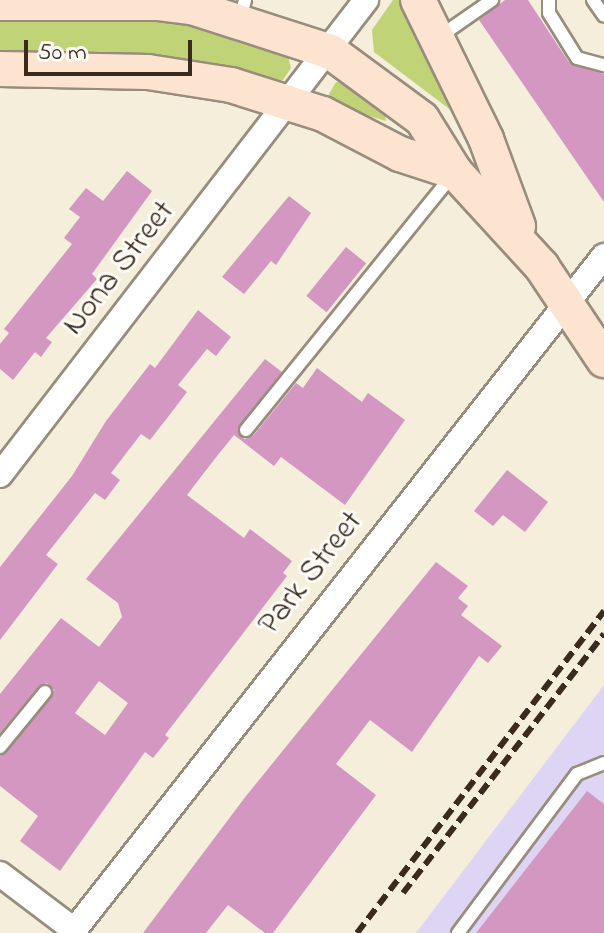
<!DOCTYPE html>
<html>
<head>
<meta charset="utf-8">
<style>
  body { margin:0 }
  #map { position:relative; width:604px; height:933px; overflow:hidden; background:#f5eedb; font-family:"Indie Flower",sans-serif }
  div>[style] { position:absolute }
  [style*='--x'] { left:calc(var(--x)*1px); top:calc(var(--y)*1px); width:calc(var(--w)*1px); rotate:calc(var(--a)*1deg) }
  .built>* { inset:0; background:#ded5f5 }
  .green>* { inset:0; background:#c0d376 }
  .building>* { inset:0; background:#d397c2; transform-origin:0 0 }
  .roads { filter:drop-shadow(2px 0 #988c7c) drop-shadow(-2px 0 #988c7c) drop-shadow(0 2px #988c7c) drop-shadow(0 -2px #988c7c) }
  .service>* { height:12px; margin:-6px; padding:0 6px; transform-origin:6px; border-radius:6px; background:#fff }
  .minor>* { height:24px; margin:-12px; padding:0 12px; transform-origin:12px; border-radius:12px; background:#fff }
  .secondary>* { height:34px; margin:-17px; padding:0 17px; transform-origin:17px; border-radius:17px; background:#fde4d1 }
  .rail>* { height:6px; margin-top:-3px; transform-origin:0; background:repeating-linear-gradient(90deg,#3b2a1e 0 12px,transparent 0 18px) }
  span { translate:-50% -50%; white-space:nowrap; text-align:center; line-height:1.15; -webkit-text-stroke:6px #fdfcf7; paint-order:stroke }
  .street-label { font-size:32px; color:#3b2a1e }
  .scale { position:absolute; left:24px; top:40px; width:168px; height:36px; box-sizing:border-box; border:4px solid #3b2a1e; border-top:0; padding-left:10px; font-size:24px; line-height:28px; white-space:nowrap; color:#3b2a1e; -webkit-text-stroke:6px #fdfcf7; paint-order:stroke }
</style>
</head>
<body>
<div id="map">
  <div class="built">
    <i style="clip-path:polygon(604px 685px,604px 933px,416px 933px)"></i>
  </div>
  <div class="green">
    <i style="clip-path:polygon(393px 0,409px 0,456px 114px,374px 52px,372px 30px)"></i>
    <i style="clip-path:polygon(0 17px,136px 18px,186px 25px,288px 56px,291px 68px,283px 80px,275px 82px,161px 58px,0 56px)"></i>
    <i style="clip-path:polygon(336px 82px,347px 83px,385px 112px,386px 121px,336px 106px,329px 94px)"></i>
  </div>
  <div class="building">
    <i style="clip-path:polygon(505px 0,528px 0,570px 64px,604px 74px,604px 202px,479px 20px)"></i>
    <i style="clip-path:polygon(127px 171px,152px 191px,92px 274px,97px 279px,46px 338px,52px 342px,41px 357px,35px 352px,13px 380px,0 369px,0 344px,9px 333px,4px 329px,72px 244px,64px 238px,80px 217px,69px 209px,86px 188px,103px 201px)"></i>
    <i style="clip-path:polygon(289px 196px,311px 213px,276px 265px,271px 261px,244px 294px,222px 277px)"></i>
    <i style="left:346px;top:247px;width:26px;height:63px;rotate:39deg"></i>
    <i style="clip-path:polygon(198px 310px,231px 337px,216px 356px,207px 349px,178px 385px,187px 392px,171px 413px,150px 440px,141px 434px,111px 473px,120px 480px,105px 500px,95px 493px,46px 555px,58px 564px,0 640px,0 567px,72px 476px,106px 421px,150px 364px,155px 368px)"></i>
    <i style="clip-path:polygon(evenodd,265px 359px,282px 372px,239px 425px,244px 439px,253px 436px,296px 383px,303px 388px,317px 368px,362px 402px,368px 393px,405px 420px,345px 505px,281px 457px,274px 466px,234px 435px,217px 456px,187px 495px,244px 538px,250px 529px,292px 561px,283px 573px,287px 576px,165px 735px,169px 738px,153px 758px,145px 752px,60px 871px,20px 841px,38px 816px,0 786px,0 756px,54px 690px,47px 683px,39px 686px,0 733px,0 694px,61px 618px,99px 647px,122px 617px,118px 603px,86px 579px,265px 359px,99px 681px,128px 703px,105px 735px,75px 713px,99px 681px)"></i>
    <i style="clip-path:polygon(507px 470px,548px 502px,525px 532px,503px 515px,493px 526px,474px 511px)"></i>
    <i style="clip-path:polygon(436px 562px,468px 586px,458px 598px,468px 606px,461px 615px,502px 646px,488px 663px,479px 656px,412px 752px,370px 720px,336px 764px,376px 795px,273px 933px,265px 933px,228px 905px,206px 933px,143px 933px,246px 796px)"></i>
    <i style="clip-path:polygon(587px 791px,604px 804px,604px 933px,476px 933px)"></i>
  </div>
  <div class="roads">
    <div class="service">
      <i style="--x:549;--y:0;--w:13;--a:90"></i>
      <i style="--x:549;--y:13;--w:53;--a:58.1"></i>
      <i style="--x:577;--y:58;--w:28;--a:15"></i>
      <i style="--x:593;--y:0;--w:19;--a:55"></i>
      <i style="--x:240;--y:20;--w:21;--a:-76"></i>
      <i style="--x:439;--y:37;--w:65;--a:-34.9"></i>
      <i style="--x:246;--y:430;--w:329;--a:-51"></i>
      <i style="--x:0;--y:747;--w:71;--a:-50.7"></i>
      <i style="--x:458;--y:933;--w:199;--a:-53.2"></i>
      <i style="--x:577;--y:774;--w:29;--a:-22"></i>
    </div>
    <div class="minor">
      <i style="--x:0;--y:475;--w:600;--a:-52.38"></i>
      <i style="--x:0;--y:874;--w:93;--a:37.1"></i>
      <i style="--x:72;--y:933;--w:861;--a:-51.84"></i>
    </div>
    <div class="secondary">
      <i style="--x:418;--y:0;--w:155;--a:63.9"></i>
      <i style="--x:486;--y:139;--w:93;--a:69.8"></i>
      <i style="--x:0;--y:3;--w:157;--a:0"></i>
      <i style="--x:157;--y:3;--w:38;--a:7"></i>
      <i style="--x:195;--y:8;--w:143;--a:17.9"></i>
      <i style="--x:331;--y:52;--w:113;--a:36.4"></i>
      <i style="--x:422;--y:119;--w:62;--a:58.1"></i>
      <i style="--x:455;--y:172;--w:129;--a:47.5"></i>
      <i style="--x:542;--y:267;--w:112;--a:56.3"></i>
      <i style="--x:0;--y:69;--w:148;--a:1.2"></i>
      <i style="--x:148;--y:72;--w:84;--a:8.9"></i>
      <i style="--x:231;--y:85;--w:96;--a:17.5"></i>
      <i style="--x:323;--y:114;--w:87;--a:27.5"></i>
      <i style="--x:400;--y:154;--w:58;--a:18.1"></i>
    </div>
  </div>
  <div class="rail">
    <i style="--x:403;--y:893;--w:328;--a:-52.2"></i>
    <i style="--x:357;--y:933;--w:406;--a:-52.5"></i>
  </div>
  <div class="street-label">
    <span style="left:120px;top:269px;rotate:-52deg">Nona Street</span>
    <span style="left:312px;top:574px;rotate:-52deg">Park Street</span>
  </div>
  <div class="scale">50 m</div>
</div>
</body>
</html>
